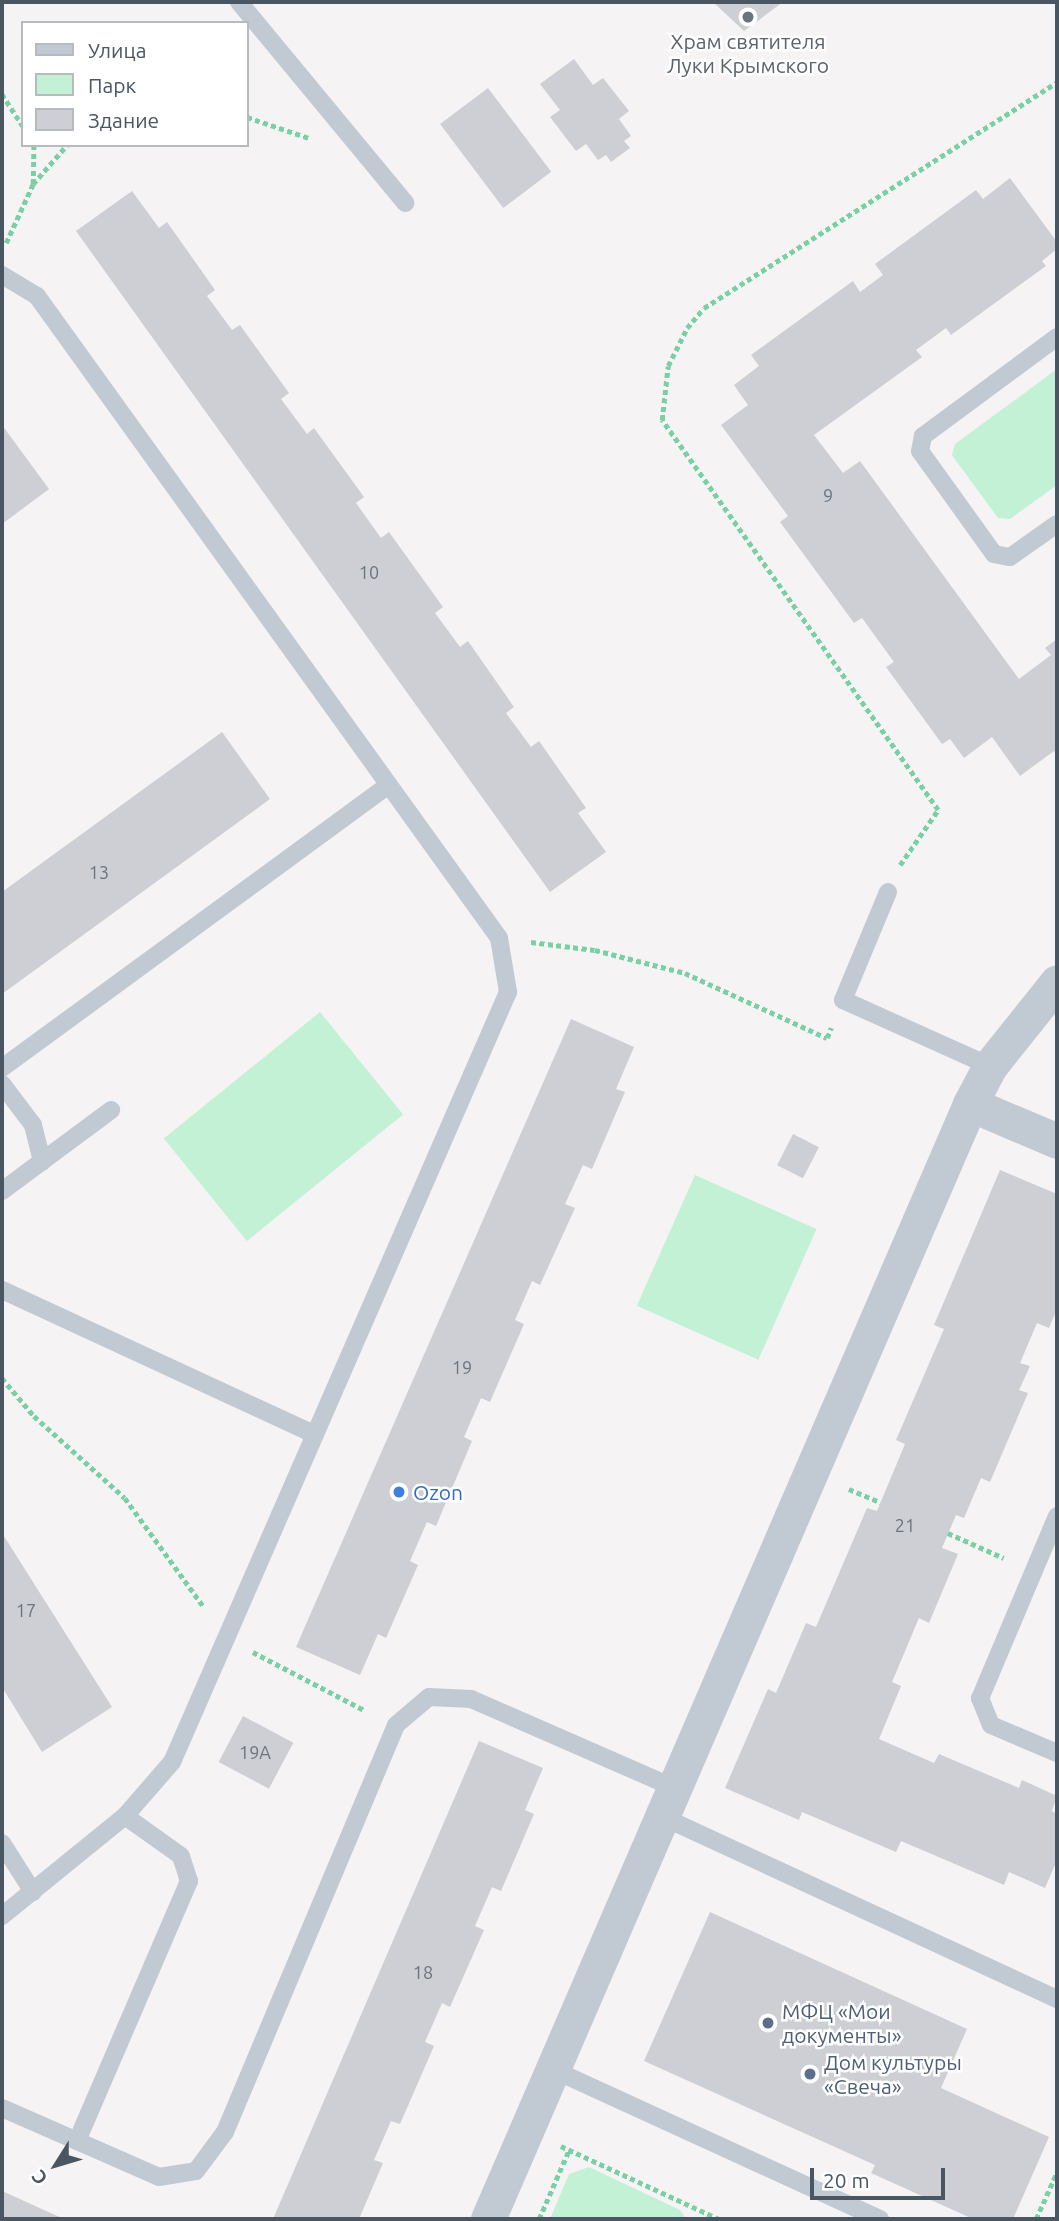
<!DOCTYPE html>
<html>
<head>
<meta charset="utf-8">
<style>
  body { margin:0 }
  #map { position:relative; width:1059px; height:2221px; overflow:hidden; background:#f5f3f3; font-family:Ubuntu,sans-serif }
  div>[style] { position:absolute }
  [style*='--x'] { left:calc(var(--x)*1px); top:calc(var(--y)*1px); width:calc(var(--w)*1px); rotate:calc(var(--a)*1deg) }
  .green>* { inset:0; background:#c3f1d5; transform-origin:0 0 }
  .building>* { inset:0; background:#cdcfd5; transform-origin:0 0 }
  .path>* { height:4.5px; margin-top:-2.25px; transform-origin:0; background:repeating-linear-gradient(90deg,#7ad0a6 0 5px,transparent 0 8.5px) }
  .service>* { height:18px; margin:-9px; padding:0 9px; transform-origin:9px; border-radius:9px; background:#c1cad2 }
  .minor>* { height:35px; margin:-17.5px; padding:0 17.5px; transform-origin:17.5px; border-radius:17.5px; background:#c1cad2 }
  .dots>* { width:19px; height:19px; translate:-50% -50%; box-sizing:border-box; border:4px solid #fff; border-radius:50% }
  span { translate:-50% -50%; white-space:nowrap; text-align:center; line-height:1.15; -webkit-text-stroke:5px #fff; paint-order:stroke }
  .number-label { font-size:18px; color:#6b747e }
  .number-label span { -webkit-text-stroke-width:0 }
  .worship-label { font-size:21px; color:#5b616d }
  .shop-label { font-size:21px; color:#366cbe }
  .left { translate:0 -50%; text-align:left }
  .service-label { font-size:21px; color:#4e5e75 }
  .frame { position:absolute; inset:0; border:4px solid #4a5661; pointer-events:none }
  .legend { position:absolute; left:21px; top:21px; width:228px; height:126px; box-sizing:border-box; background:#fff; border:2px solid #b7bbc0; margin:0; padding:9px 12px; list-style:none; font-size:21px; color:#4a5661 }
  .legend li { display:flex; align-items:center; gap:14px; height:35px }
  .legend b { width:35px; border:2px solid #b7bbc0 }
  .north { position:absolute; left:21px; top:2130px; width:70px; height:70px; -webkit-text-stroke:5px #fff; paint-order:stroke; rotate:233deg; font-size:19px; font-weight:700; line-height:28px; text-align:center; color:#4a5661 }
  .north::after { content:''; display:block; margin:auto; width:24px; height:32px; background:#4a5661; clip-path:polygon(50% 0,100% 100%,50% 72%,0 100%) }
  .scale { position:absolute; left:810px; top:2168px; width:135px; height:32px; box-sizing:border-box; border:4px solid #4a5661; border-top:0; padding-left:9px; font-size:21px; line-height:24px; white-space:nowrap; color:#4a5661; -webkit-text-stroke:5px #fff; paint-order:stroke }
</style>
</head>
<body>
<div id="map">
  <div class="green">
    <i style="clip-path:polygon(1057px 369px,1057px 485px,1010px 519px,998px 518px,952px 455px,955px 444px)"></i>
    <i style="left:320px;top:1012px;width:132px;height:201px;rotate:51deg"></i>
    <i style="left:695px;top:1175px;width:133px;height:143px;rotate:24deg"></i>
    <i style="clip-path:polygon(589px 2167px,680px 2210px,686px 2219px,550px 2219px,569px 2174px)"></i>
  </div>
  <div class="building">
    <i style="clip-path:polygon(713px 2px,783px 2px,744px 31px)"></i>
    <i style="clip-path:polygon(574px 59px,593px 85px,603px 78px,629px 111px,619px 119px,631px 136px,624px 141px,630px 148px,611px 162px,606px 155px,598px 160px,586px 144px,576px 151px,550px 117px,560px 110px,540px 84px)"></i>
    <i style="left:488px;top:88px;width:105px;height:60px;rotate:53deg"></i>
    <i style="clip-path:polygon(1010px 178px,1057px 242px,1057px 249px,1042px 261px,1046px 266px,951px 335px,946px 328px,916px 350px,922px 357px,814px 435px,843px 473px,860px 461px,1019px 679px,1051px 655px,1045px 648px,1057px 639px,1057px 756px,1054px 751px,1020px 776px,992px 737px,964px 758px,950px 739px,942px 744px,886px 667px,894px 662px,862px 618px,854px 623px,780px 522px,788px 516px,721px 425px,748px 405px,734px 385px,759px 366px,751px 355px,853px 281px,860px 292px,883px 275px,875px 264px,976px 190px,983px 199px)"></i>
    <i style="clip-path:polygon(132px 191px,159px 228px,167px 222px,215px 290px,207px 296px,232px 330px,240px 325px,289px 393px,281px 399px,307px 434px,314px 428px,364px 497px,356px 503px,381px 538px,389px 532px,443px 607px,435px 613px,460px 647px,468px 641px,514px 707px,506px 713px,531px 747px,539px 741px,586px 808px,578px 813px,606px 852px,550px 892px,76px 231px)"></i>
    <i style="clip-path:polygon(2px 425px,49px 489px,2px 524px)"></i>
    <i style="clip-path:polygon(222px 732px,270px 799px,2px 994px,2px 892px)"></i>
    <i style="clip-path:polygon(571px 1019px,634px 1047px,616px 1089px,625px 1092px,592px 1169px,583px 1165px,565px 1204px,575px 1208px,540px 1285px,532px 1281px,515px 1320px,524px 1324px,490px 1402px,481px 1398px,464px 1437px,472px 1441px,436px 1526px,427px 1522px,410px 1561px,418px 1565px,386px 1638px,378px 1634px,360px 1675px,296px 1647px)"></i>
    <i style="left:793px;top:1134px;width:29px;height:35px;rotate:27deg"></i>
    <i style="clip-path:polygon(1000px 1170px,1057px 1194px,1057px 1309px,1049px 1328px,1037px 1323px,1020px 1363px,1030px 1366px,1019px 1390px,1028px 1393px,990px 1482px,981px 1478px,964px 1518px,956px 1515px,942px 1548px,958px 1554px,929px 1623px,919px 1618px,892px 1682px,901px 1686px,879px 1739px,934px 1763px,939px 1754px,1019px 1788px,1022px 1780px,1057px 1796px,1052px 1811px,1057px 1814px,1057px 1860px,1045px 1888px,1009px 1872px,1004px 1885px,901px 1841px,896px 1852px,802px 1812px,799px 1820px,725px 1788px,768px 1689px,776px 1693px,806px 1623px,816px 1627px,867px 1508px,877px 1511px,905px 1444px,896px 1440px,944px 1329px,934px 1325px)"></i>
    <i style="clip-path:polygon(2px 1533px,112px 1707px,42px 1752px,2px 1687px)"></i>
    <i style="left:243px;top:1716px;width:57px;height:52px;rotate:28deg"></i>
    <i style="clip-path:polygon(479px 1741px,543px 1768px,525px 1810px,534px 1814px,501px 1891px,492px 1887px,475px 1926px,484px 1930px,450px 2007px,442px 2003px,425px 2042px,434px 2046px,400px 2124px,391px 2121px,374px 2160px,383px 2163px,359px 2219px,273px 2219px)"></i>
    <i style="clip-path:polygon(710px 1912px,967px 2029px,941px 2088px,1049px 2137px,1013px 2219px,973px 2219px,871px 2173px,875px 2165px,644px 2061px)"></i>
    <i style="clip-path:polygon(2px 2191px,64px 2219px,2px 2219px)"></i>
  </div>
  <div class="path">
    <i style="--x:2;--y:94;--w:38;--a:57"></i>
    <i style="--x:247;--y:117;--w:65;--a:18.7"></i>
    <i style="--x:33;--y:184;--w:52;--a:-48.9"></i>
    <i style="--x:6;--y:243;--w:65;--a:-65.4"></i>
    <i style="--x:33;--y:184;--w:39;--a:-89"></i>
    <i style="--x:900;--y:865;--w:67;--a:-55.4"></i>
    <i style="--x:938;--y:810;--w:478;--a:-125.3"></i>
    <i style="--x:662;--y:420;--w:54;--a:-83.7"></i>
    <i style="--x:668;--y:366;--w:42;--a:-63.4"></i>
    <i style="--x:687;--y:328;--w:26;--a:-50"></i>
    <i style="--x:704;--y:308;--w:419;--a:-32.6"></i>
    <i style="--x:531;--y:942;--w:64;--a:7.1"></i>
    <i style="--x:595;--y:950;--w:93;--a:14.3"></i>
    <i style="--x:685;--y:973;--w:156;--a:24.6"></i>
    <i style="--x:827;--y:1038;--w:11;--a:-68"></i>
    <i style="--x:2;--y:1378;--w:50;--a:49.9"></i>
    <i style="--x:34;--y:1416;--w:122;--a:42"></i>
    <i style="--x:125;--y:1498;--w:135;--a:54.1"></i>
    <i style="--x:849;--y:1489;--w:34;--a:23"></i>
    <i style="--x:948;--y:1533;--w:61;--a:24.1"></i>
    <i style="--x:253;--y:1652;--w:127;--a:27.6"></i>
    <i style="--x:561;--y:2146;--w:174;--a:24.8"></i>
    <i style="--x:539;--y:2219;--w:75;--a:-66.5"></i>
    <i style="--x:1036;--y:2219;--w:51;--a:-65.9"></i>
  </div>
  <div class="service">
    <i style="--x:239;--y:2;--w:261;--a:50.4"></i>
    <i style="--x:2;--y:275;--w:41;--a:31"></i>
    <i style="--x:37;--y:296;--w:791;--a:54.26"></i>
    <i style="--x:499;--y:938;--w:55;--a:80.5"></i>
    <i style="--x:508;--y:992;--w:840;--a:113.57"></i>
    <i style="--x:172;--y:1762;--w:72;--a:131"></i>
    <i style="--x:125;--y:1816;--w:159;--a:140.9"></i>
    <i style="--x:1057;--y:337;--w:167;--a:143.5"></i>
    <i style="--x:923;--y:436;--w:15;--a:101"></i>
    <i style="--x:920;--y:451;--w:127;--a:54.3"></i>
    <i style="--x:994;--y:554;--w:16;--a:11"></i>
    <i style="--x:1010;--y:557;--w:57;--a:-35.1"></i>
    <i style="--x:888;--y:892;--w:117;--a:112.6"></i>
    <i style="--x:843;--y:1000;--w:161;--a:24.2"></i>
    <i style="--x:2;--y:1068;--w:479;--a:-36.2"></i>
    <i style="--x:2;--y:1084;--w:51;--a:52.9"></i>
    <i style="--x:33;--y:1125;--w:38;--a:76"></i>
    <i style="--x:2;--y:1191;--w:136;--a:-36.6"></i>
    <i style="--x:2;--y:1290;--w:341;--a:24.8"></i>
    <i style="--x:1057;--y:1516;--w:198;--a:112.9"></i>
    <i style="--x:980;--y:1698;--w:29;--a:68"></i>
    <i style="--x:991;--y:1725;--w:72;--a:23"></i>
    <i style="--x:663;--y:1817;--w:434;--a:24.8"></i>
    <i style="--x:2;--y:1843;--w:58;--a:57.7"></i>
    <i style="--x:552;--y:2069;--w:361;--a:24.6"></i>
    <i style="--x:2;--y:2108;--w:171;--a:23.7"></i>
    <i style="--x:159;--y:2177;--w:37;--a:-9"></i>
    <i style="--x:196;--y:2171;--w:49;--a:-53.4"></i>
    <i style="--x:225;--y:2132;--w:441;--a:-67.2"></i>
    <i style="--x:396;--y:1725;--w:43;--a:-40.3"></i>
    <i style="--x:429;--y:1697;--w:42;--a:2.7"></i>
    <i style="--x:471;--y:1699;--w:223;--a:23.6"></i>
    <i style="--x:77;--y:2141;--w:283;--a:-66.7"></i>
    <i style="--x:189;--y:1881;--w:26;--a:-108"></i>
    <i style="--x:181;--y:1856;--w:69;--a:-144.5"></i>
  </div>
  <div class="minor">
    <i style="--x:970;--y:1104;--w:95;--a:23"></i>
    <i style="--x:488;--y:2219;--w:1215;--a:-66.62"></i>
    <i style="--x:970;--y:1104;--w:43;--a:-62.2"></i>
    <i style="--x:990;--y:1066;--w:107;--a:-51.4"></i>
  </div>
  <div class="dots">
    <i style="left:748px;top:17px;background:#6b7280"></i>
    <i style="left:399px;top:1492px;background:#3f7fe0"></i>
    <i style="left:768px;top:2023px;background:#5c6f8a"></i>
    <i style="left:810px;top:2074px;background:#5c6f8a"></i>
  </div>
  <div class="number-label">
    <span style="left:828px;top:495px">9</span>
    <span style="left:369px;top:572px">10</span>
    <span style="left:99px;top:872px">13</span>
    <span style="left:462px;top:1367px">19</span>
    <span style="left:905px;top:1525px">21</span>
    <span style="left:26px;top:1610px">17</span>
    <span style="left:255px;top:1752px">19А</span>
    <span style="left:423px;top:1972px">18</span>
  </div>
  <div class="worship-label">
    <span style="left:748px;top:53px">Храм святителя<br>Луки Крымского</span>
  </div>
  <div class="shop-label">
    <span class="left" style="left:413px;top:1492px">Ozon</span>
  </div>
  <div class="service-label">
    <span class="left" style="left:782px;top:2023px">МФЦ «Мои<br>документы»</span>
    <span class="left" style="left:824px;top:2074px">Дом культуры<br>«Свеча»</span>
  </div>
  <div class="frame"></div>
  <ul class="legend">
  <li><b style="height:9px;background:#c1cad2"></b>Улица</li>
  <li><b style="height:19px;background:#c3f1d5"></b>Парк</li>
  <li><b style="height:19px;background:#cdcfd5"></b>Здание</li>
  </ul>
  <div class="north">С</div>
  <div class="scale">20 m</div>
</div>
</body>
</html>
